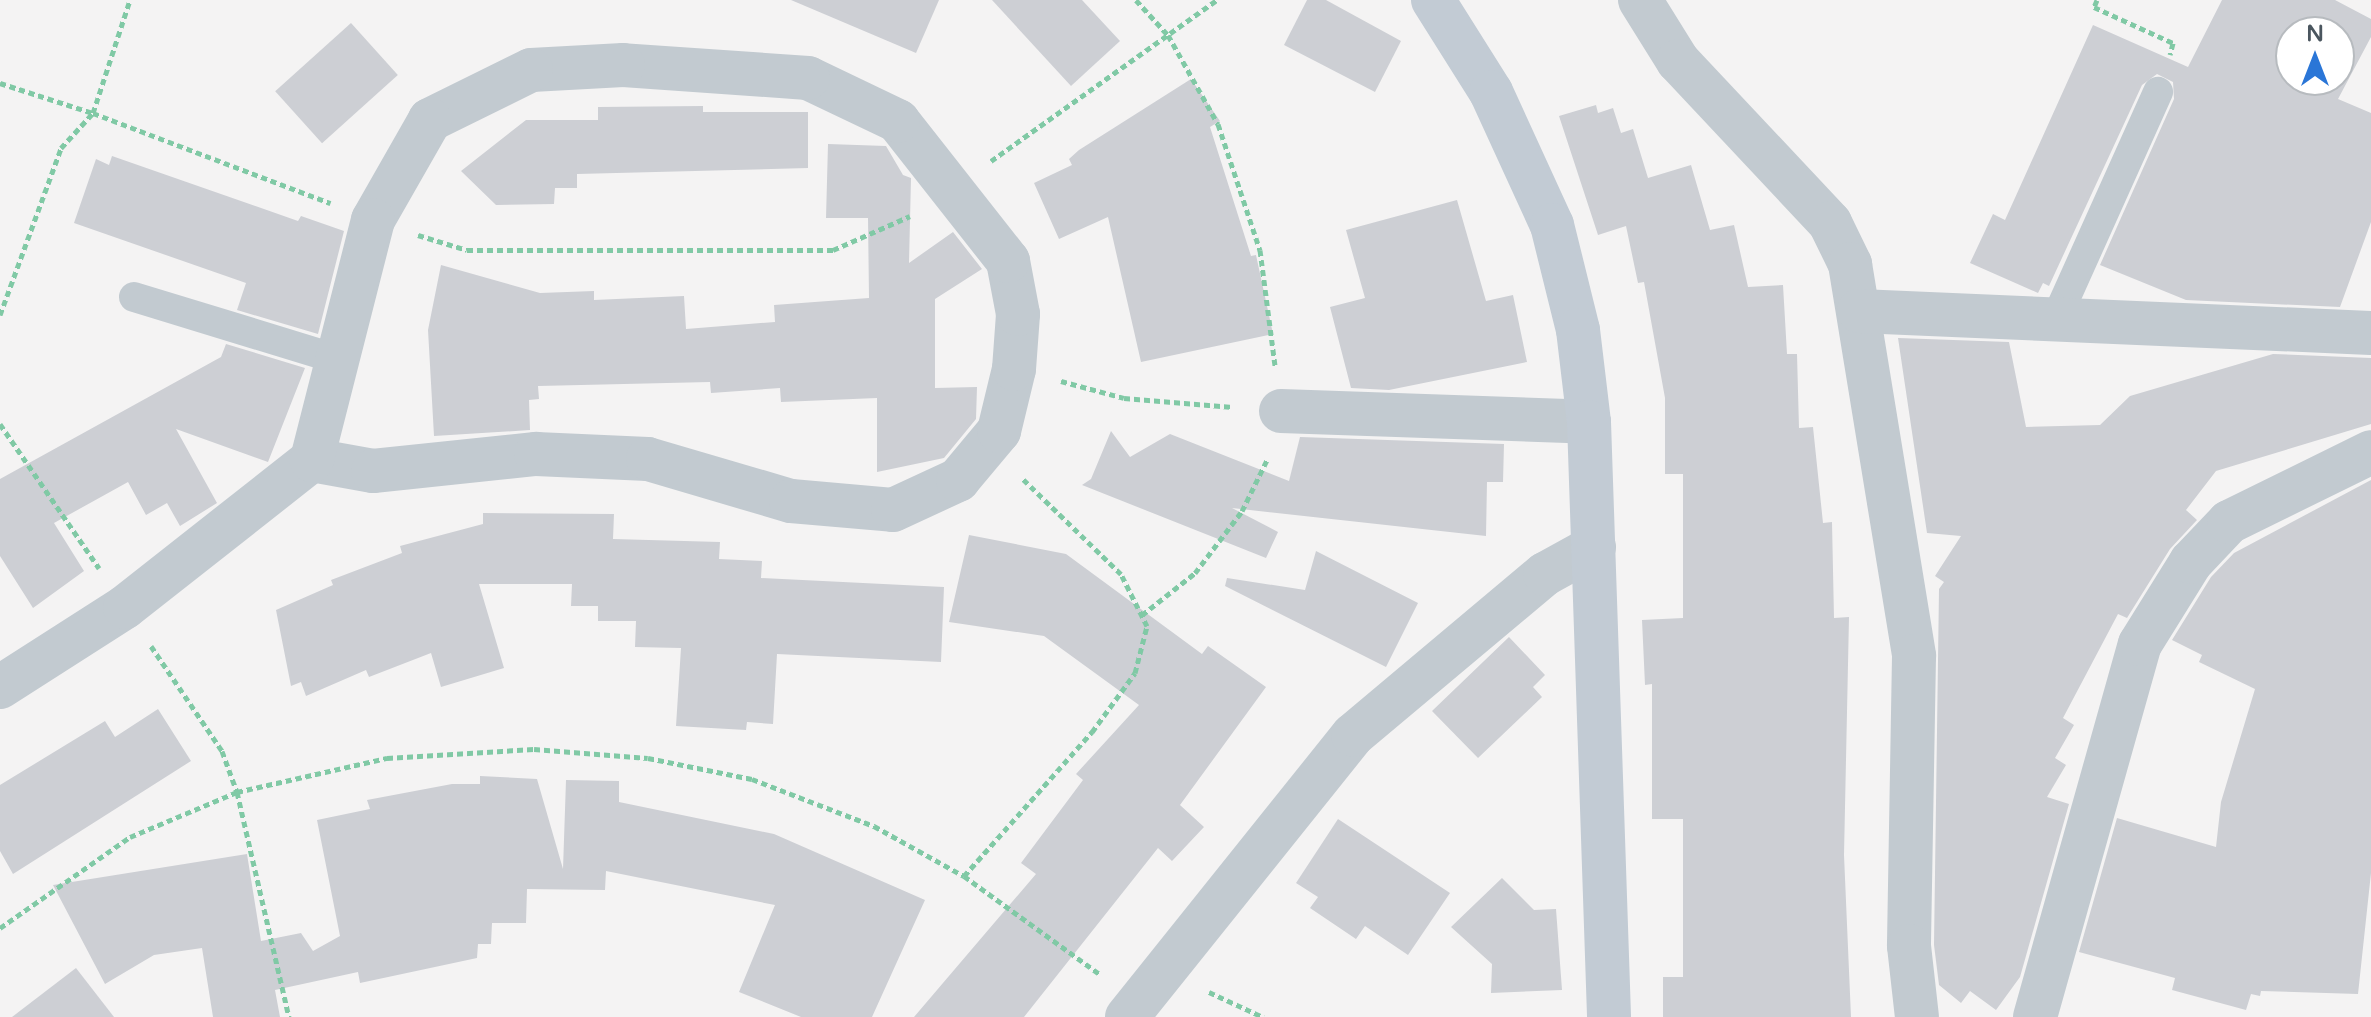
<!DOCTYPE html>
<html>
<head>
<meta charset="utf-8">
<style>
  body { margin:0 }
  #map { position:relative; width:2371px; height:1017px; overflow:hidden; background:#f4f3f3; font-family:"Varela Round",sans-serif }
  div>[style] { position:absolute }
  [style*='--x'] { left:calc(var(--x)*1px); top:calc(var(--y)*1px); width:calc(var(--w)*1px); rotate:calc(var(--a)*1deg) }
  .building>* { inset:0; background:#cdcfd4; transform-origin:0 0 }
  .path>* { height:5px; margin-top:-2.5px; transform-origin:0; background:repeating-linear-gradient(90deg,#80c9a5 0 6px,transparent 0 10px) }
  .lane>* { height:30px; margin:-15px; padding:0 15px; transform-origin:15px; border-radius:15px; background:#c2cad0 }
  .street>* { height:44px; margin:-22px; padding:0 22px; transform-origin:22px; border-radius:22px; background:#c2cad0 }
  .secondary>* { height:44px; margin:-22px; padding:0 22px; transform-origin:22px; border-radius:22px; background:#c2cbd4 }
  span { translate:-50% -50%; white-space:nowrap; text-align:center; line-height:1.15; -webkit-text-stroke:6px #fff; paint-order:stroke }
  .north { position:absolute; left:2275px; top:16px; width:80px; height:80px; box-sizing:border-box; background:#fff; border:2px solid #b7bbbf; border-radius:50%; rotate:0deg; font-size:22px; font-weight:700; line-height:32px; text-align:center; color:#4b565f }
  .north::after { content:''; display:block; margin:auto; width:28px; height:36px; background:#2a76d7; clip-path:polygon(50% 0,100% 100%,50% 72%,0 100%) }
</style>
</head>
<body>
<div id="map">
  <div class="building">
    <i style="clip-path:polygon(791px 0,939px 0,916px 53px)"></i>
    <i style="clip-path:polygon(992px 0,1082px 0,1120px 41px,1071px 86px)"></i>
    <i style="clip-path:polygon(1307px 0,1326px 0,1401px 41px,1375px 92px,1284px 45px)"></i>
    <i style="clip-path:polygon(evenodd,2222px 0,2335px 0,2371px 19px,2371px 37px,2338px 99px,2371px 113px,2371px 222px,2340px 307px,2186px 300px,2100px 265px,2174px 99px,2173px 82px,2157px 74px,2142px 85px,2049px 286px,2043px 283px,2038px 293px,1970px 263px,1993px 214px,2005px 220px,2093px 25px,2188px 67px,2222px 0,2291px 32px,2339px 32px,2339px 80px,2291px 80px,2291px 32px)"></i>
    <i style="left:351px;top:23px;width:70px;height:102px;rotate:48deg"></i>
    <i style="clip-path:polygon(1191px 79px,1220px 121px,1210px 127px,1251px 256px,1256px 255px,1273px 334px,1141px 362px,1108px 217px,1059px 239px,1034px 183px,1072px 165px,1069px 159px,1079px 150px)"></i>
    <i style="clip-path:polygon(1596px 105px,1598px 113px,1613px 108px,1621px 133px,1633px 129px,1648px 178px,1691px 165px,1710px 230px,1734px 225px,1748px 287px,1783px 285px,1787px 354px,1797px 354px,1799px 428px,1813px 427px,1823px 523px,1832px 522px,1834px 618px,1849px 617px,1844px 855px,1851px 1017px,1663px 1017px,1663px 977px,1683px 977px,1683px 819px,1652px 819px,1652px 684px,1645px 685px,1642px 620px,1683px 618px,1683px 474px,1665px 474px,1665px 398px,1644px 282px,1638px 283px,1626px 226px,1598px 235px,1559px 116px)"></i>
    <i style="clip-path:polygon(703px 106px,703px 112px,808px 112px,808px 168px,577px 174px,577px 188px,555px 188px,554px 204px,496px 205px,461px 171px,526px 120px,598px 120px,598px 107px)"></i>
    <i style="clip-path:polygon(828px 144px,886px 146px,903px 175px,911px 178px,909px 263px,953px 232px,982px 269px,935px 299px,935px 388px,977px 387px,976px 419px,944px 458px,877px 472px,877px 398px,781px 402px,780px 388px,711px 393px,710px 382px,538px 386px,539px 399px,529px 400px,530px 430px,434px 436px,428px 330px,441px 265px,540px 293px,594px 291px,594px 300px,684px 296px,686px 329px,775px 322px,774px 305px,869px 298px,868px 218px,826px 218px)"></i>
    <i style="clip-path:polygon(112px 156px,298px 221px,301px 216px,344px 231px,318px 334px,237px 310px,246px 283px,74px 223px,96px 159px,109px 165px)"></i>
    <i style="clip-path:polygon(1457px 200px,1486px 301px,1513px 295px,1527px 362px,1389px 390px,1351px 388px,1330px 307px,1365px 298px,1346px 230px)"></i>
    <i style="clip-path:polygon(1898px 338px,2009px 342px,2026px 427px,2100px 425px,2130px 396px,2273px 354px,2371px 358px,2371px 424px,2216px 471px,2186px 510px,2197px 520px,2170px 549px,2127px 618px,2118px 614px,2063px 718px,2074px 725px,2055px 758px,2066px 765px,2047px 797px,2069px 804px,2020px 977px,1996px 1010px,1970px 991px,1961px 1003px,1939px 985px,1934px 945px,1939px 589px,1944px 582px,1935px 576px,1961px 536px,1927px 533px)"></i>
    <i style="clip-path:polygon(226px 344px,305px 368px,268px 462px,176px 429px,217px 503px,180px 526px,167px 503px,146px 515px,128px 482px,54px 523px,84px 571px,33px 608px,0 556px,0 479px,221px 357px)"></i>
    <i style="clip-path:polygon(1111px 431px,1130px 457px,1170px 434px,1289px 481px,1300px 437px,1504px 444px,1503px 482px,1487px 482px,1486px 536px,1232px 508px,1278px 532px,1266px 558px,1082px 485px,1091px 479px)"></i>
    <i style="clip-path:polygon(2371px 480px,2371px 873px,2358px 994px,2261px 991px,2260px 996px,2251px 994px,2246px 1010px,2172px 990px,2175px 978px,2079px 952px,2117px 818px,2216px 847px,2221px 802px,2255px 689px,2199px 662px,2202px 655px,2172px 640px,2211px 577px,2234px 553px)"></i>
    <i style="clip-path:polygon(483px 513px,614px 514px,613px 539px,720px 542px,719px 559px,762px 561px,761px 578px,944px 587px,941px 662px,777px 654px,773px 724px,747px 722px,746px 730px,676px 726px,681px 648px,635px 647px,636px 621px,598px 621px,598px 606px,571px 606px,572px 584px,479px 584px,504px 668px,441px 687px,431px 653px,369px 677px,366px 670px,306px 696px,301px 682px,291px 686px,276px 610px,333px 585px,331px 580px,402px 553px,400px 546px,483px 524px)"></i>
    <i style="clip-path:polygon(969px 535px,1066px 554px,1202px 654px,1208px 646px,1266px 687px,1180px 805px,1204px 827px,1172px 861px,1158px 848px,1024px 1017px,914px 1017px,1036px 874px,1021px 863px,1083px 780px,1076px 774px,1139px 705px,1044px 636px,949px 622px)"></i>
    <i style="clip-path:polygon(1316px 551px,1418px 603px,1386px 667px,1225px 586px,1227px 578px,1305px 590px)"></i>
    <i style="clip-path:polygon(1509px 637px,1545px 675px,1533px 687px,1542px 697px,1478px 758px,1432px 711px)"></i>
    <i style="clip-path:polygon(158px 709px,191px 761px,13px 874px,0 851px,0 785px,105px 721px,115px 737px)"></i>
    <i style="clip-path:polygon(480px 776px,537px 779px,563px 869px,566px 780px,619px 781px,619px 802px,774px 834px,925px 900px,872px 1017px,801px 1017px,739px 992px,775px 905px,606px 871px,605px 890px,527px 889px,526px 923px,492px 923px,491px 944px,478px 944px,477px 958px,360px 983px,358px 972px,275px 990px,280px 1017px,213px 1017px,202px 948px,154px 955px,105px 984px,53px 885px,247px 854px,261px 941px,301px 933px,313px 951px,340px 936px,317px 820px,370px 809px,367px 800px,452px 784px,480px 784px)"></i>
    <i style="clip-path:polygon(1338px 819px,1450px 893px,1408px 955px,1365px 926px,1356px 939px,1310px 908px,1318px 897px,1296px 883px)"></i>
    <i style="clip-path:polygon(1502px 878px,1534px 910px,1556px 909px,1562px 990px,1491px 993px,1492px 964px,1451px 927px)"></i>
    <i style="clip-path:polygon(76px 968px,114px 1017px,12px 1017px)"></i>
  </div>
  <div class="path">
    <i style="--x:1136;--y:0;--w:47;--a:47.6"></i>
    <i style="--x:1168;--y:35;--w:102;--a:60.7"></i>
    <i style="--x:1218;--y:124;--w:133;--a:71.6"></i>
    <i style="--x:1260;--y:250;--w:117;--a:82.6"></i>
    <i style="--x:2097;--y:0;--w:8;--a:113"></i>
    <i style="--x:2094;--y:7;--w:87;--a:24.5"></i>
    <i style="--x:2173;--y:43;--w:12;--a:104"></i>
    <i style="--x:0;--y:83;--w:98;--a:17.9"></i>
    <i style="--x:93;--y:113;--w:254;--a:20.8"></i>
    <i style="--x:991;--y:161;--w:277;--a:-35.5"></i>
    <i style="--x:418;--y:235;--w:51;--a:17"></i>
    <i style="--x:467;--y:250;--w:366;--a:0"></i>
    <i style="--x:833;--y:250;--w:84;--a:-23.8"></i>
    <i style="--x:0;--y:315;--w:178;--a:-69.9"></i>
    <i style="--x:61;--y:148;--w:47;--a:-47.6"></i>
    <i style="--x:93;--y:113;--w:119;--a:-71.9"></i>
    <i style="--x:1061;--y:381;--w:65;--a:15.1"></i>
    <i style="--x:1124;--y:398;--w:109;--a:4.7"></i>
    <i style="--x:0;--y:424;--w:175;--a:55.5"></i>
    <i style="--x:1142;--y:615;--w:68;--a:-38.4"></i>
    <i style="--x:1195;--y:573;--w:78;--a:-52.8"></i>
    <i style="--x:1242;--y:511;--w:59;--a:-63.9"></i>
    <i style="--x:151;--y:646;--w:127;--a:55.9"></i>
    <i style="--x:222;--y:751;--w:44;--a:69.9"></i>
    <i style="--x:237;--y:792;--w:231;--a:77"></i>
    <i style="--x:964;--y:876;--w:193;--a:-48.4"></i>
    <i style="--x:1092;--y:732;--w:73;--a:-53.9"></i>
    <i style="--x:1135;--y:673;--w:49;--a:-75.7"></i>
    <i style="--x:1147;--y:626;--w:58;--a:-116.6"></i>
    <i style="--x:1121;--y:574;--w:139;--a:-135.9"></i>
    <i style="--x:0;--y:928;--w:159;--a:-35"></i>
    <i style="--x:130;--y:837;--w:116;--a:-22.8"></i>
    <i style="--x:237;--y:792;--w:154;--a:-12.8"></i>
    <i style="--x:387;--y:758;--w:147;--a:-3.5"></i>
    <i style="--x:534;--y:749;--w:114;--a:4.5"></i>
    <i style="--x:648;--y:758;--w:106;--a:11.4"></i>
    <i style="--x:752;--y:779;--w:131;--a:21.1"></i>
    <i style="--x:874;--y:826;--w:103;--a:29.1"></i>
    <i style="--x:964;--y:876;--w:169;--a:35.9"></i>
    <i style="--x:1209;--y:992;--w:60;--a:24.8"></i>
  </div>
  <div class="lane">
    <i style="--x:134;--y:297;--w:212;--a:17"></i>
    <i style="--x:2056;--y:319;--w:249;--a:-65.8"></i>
  </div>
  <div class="street">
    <i style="--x:1640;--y:0;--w:72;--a:58.1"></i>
    <i style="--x:1678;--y:61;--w:222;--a:46.8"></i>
    <i style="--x:1830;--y:223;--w:46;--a:64"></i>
    <i style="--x:1850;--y:264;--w:397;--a:80.7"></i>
    <i style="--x:1914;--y:656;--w:290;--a:91"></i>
    <i style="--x:1909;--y:946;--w:71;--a:83.6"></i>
    <i style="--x:1859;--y:311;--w:512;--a:2.46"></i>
    <i style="--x:1281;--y:411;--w:308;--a:2"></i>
    <i style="--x:0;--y:687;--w:148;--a:-32.6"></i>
    <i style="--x:125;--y:607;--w:238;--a:-38.2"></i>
    <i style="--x:312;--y:460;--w:62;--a:10.2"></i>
    <i style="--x:373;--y:471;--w:164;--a:-6"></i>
    <i style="--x:536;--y:454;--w:112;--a:2.6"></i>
    <i style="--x:648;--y:459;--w:149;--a:16.4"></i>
    <i style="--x:791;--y:501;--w:102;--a:5"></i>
    <i style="--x:893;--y:510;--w:72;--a:-24.8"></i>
    <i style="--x:958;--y:480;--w:64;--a:-50.1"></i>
    <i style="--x:999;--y:431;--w:64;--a:-76.4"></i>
    <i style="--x:1014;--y:369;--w:55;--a:-85.8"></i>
    <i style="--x:1018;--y:314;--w:54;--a:-100.7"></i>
    <i style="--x:1008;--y:261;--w:178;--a:-128.2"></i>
    <i style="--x:898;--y:121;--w:100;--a:-154.5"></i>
    <i style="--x:808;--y:78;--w:185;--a:-176"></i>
    <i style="--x:623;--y:65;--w:92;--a:176.9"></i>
    <i style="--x:531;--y:70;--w:113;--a:153.7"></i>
    <i style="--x:430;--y:120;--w:115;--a:119.7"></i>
    <i style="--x:373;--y:220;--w:248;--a:104.3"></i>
    <i style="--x:1127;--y:1017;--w:361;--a:-51.3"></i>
    <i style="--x:1353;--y:735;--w:251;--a:-40"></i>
    <i style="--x:1545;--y:574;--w:56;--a:-28.9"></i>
    <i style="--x:2035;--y:1017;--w:387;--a:-74.3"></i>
    <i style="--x:2140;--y:644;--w:97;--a:-58.1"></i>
    <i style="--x:2191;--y:562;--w:55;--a:-46.5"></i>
    <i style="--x:2229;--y:522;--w:158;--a:-26.2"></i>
  </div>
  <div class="secondary">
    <i style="--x:1433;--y:0;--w:109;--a:57.8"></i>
    <i style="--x:1491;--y:92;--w:146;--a:65.4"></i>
    <i style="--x:1552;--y:225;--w:108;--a:76.1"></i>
    <i style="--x:1578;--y:330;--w:93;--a:83.2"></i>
    <i style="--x:1589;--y:422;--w:595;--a:88.07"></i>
  </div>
  <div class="north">N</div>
</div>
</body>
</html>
